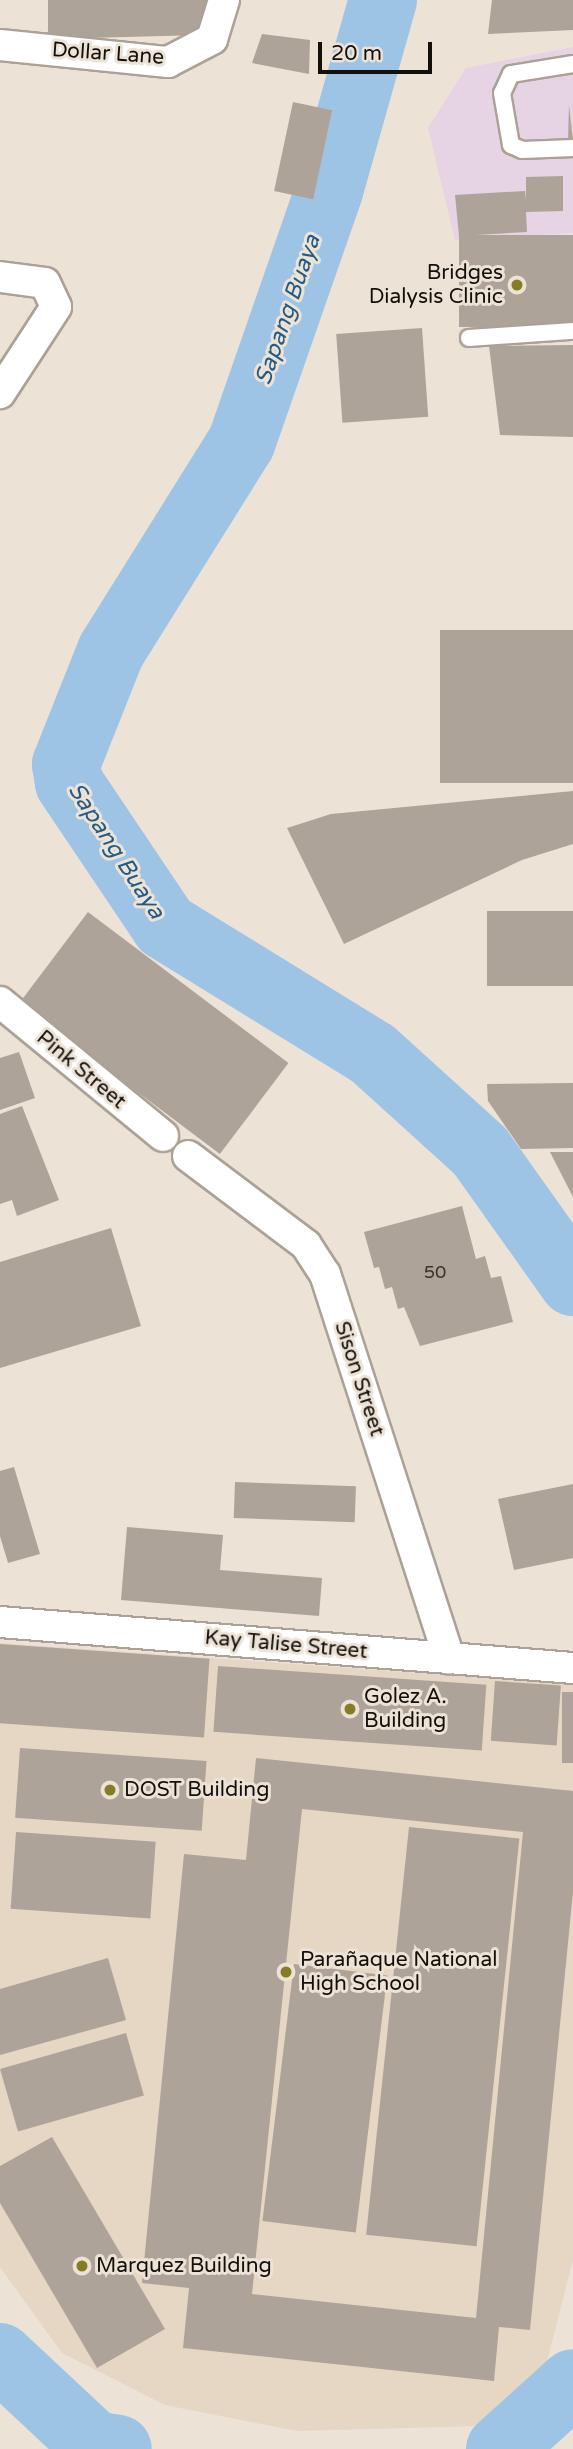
<!DOCTYPE html>
<html>
<head>
<meta charset="utf-8">
<style>
  body { margin:0 }
  #map { position:relative; width:573px; height:2449px; overflow:hidden; background:#ede2d6; font-family:"Varela Round",sans-serif }
  div>[style] { position:absolute }
  [style*='--x'] { left:calc(var(--x)*1px); top:calc(var(--y)*1px); width:calc(var(--w)*1px); rotate:calc(var(--a)*1deg) }
  .commercial>* { inset:0; background:#e6d3e3 }
  .built>* { inset:0; background:#e6d6c4 }
  .river>* { height:68px; margin:-34px; padding:0 34px; transform-origin:34px; border-radius:34px; background:#9ec4e5 }
  .building>* { inset:0; background:#aea398; transform-origin:0 0 }
  .roads { filter:drop-shadow(2px 0 #aba196) drop-shadow(-2px 0 #aba196) drop-shadow(0 2px #aba196) drop-shadow(0 -2px #aba196) }
  .service>* { height:16px; margin:-8px; padding:0 8px; transform-origin:8px; border-radius:8px; background:#fff }
  .minor>* { height:30px; margin:-15px; padding:0 15px; transform-origin:15px; border-radius:15px; background:#fff }
  .dots>* { width:19px; height:19px; translate:-50% -50%; box-sizing:border-box; border:4px solid #ede2d6; border-radius:50% }
  span { translate:-50% -50%; white-space:nowrap; text-align:center; line-height:1.15; -webkit-text-stroke:6px #ede2d6; paint-order:stroke }
  .number-label { font-size:18px; color:#3a352f }
  .number-label span { -webkit-text-stroke-width:0 }
  .street-label { font-size:21px; color:#13100c }
  .poi-label { font-size:21px; color:#13100c }
  .right { translate:-100% -50%; text-align:right }
  .left { translate:0 -50%; text-align:left }
  .water-label { font-size:23px; color:#225c86; font-style:italic }
  .scale { position:absolute; left:318px; top:42px; width:114px; height:32px; box-sizing:border-box; border:4px solid #13100c; border-top:0; padding-left:9px; font-size:21px; line-height:24px; white-space:nowrap; color:#13100c; -webkit-text-stroke:5px #ede2d6; paint-order:stroke }
</style>
</head>
<body>
<div id="map">
  <div class="commercial">
    <i style="clip-path:polygon(573px 47px,573px 233px,455px 240px,428px 128px,466px 68px)"></i>
  </div>
  <div class="built">
    <i style="clip-path:polygon(0 1643px,573px 1684px,573px 2260px,542px 2381px,477px 2426px,297px 2431px,165px 2405px,62px 2353px,0 2267px)"></i>
  </div>
  <div class="river">
    <i style="--x:383;--y:0;--w:198;--a:105.8"></i>
    <i style="--x:329;--y:191;--w:267;--a:109.2"></i>
    <i style="--x:241;--y:443;--w:245;--a:122"></i>
    <i style="--x:111;--y:651;--w:122;--a:111.7"></i>
    <i style="--x:66;--y:764;--w:19;--a:81"></i>
    <i style="--x:69;--y:783;--w:172;--a:56.1"></i>
    <i style="--x:165;--y:926;--w:244;--a:31.6"></i>
    <i style="--x:373;--y:1054;--w:144;--a:42.2"></i>
    <i style="--x:480;--y:1151;--w:161;--a:54.6"></i>
    <i style="--x:0;--y:2357;--w:129;--a:43.1"></i>
    <i style="--x:94;--y:2445;--w:24;--a:9"></i>
    <i style="--x:500;--y:2449;--w:98;--a:-42.1"></i>
  </div>
  <div class="building">
    <i style="clip-path:polygon(48px 0,212px 0,202px 35px,48px 39px)"></i>
    <i style="clip-path:polygon(492px 0,573px 0,573px 30px,488px 34px)"></i>
    <i style="clip-path:polygon(262px 34px,310px 40px,309px 74px,252px 63px)"></i>
    <i style="left:293px;top:102px;width:40px;height:91px;rotate:12deg"></i>
    <i style="clip-path:polygon(569px 105px,573px 141px,568px 141px)"></i>
    <i style="clip-path:polygon(563px 176px,563px 211px,526px 212px,527px 232px,459px 236px,455px 195px,525px 191px,526px 200px,526px 177px)"></i>
    <i style="left:573px;top:235px;width:92px;height:114px;rotate:90deg"></i>
    <i style="left:422px;top:328px;width:89px;height:86px;rotate:86deg"></i>
    <i style="clip-path:polygon(573px 345px,573px 437px,500px 435px,489px 346px)"></i>
    <i style="left:573px;top:630px;width:153px;height:133px;rotate:90deg"></i>
    <i style="clip-path:polygon(573px 791px,573px 844px,522px 860px,344px 944px,287px 828px,331px 814px)"></i>
    <i style="left:573px;top:911px;width:75px;height:86px;rotate:90deg"></i>
    <i style="left:88px;top:912px;width:251px;height:114px;rotate:37deg"></i>
    <i style="clip-path:polygon(19px 1052px,35px 1098px,0 1110px,0 1058px)"></i>
    <i style="clip-path:polygon(573px 1083px,573px 1148px,521px 1149px,488px 1101px,487px 1084px)"></i>
    <i style="clip-path:polygon(22px 1106px,59px 1200px,17px 1216px,12px 1200px,0 1204px,0 1114px)"></i>
    <i style="clip-path:polygon(550px 1152px,573px 1152px,573px 1197px)"></i>
    <i style="clip-path:polygon(462px 1206px,476px 1259px,485px 1256px,491px 1278px,501px 1276px,513px 1322px,420px 1346px,404px 1307px,398px 1309px,392px 1287px,385px 1289px,379px 1267px,374px 1268px,364px 1232px)"></i>
    <i style="clip-path:polygon(111px 1228px,141px 1326px,0 1368px,0 1262px)"></i>
    <i style="clip-path:polygon(14px 1467px,40px 1554px,8px 1563px,0 1536px,0 1471px)"></i>
    <i style="left:235px;top:1482px;width:121px;height:36px;rotate:2deg"></i>
    <i style="clip-path:polygon(573px 1484px,573px 1558px,514px 1570px,498px 1499px)"></i>
    <i style="clip-path:polygon(127px 1527px,223px 1535px,220px 1570px,322px 1578px,319px 1616px,121px 1600px)"></i>
    <i style="left:0;top:1644px;width:210px;height:79px;rotate:4deg"></i>
    <i style="left:218px;top:1666px;width:269px;height:66px;rotate:4deg"></i>
    <i style="left:495px;top:1681px;width:66px;height:60px;rotate:4deg"></i>
    <i style="left:562px;top:1692px;width:11px;height:71px"></i>
    <i style="left:20px;top:1748px;width:187px;height:70px;rotate:4deg"></i>
    <i style="clip-path:polygon(evenodd,256px 1758px,573px 1791px,573px 1892px,530px 2330px,499px 2327px,494px 2381px,183px 2348px,189px 2288px,142px 2283px,184px 1854px,246px 1860px,256px 1758px,302px 1809px,523px 1832px,476px 2318px,252px 2294px,302px 1809px)"></i>
    <i style="left:409px;top:1827px;width:111px;height:410px;rotate:6deg"></i>
    <i style="left:16px;top:1832px;width:140px;height:77px;rotate:4deg"></i>
    <i style="clip-path:polygon(108px 1958px,126px 2020px,0 2055px,0 1989px)"></i>
    <i style="left:294px;top:1964px;width:94px;height:259px;rotate:7deg"></i>
    <i style="left:126px;top:2033px;width:65px;height:131px;rotate:74deg"></i>
    <i style="clip-path:polygon(52px 2137px,165px 2329px,97px 2368px,0 2203px,0 2166px)"></i>
  </div>
  <div class="roads">
    <div class="service">
      <i style="--x:573;--y:64;--w:63;--a:170.8"></i>
      <i style="--x:511;--y:74;--w:21;--a:115"></i>
      <i style="--x:502;--y:93;--w:53;--a:80.2"></i>
      <i style="--x:511;--y:145;--w:12;--a:24"></i>
      <i style="--x:522;--y:150;--w:51;--a:-2.2"></i>
      <i style="--x:469;--y:338;--w:104;--a:-3.9"></i>
    </div>
    <div class="minor">
      <i style="--x:0;--y:45;--w:169;--a:5.8"></i>
      <i style="--x:168;--y:62;--w:50;--a:-27.6"></i>
      <i style="--x:212;--y:39;--w:41;--a:-72.9"></i>
      <i style="--x:0;--y:277;--w:45;--a:7.6"></i>
      <i style="--x:45;--y:283;--w:26;--a:65"></i>
      <i style="--x:56;--y:307;--w:103;--a:123.1"></i>
      <i style="--x:0;--y:1002;--w:211;--a:39.4"></i>
      <i style="--x:188;--y:1156;--w:148;--a:37"></i>
      <i style="--x:306;--y:1245;--w:35;--a:57"></i>
      <i style="--x:325;--y:1274;--w:404;--a:72.1"></i>
      <i style="--x:0;--y:1622;--w:575;--a:4.59"></i>
    </div>
  </div>
  <div class="dots">
    <i style="left:517px;top:285px;background:#847d23"></i>
    <i style="left:350px;top:1709px;background:#847d23"></i>
    <i style="left:110px;top:1790px;background:#847d23"></i>
    <i style="left:286px;top:1972px;background:#847d23"></i>
    <i style="left:82px;top:2266px;background:#847d23"></i>
  </div>
  <div class="number-label">
    <span style="left:435px;top:1272px">50</span>
  </div>
  <div class="street-label">
    <span style="left:108px;top:54px;rotate:4deg">Dollar Lane</span>
    <span style="left:81px;top:1070px;rotate:40deg">Pink Street</span>
    <span style="left:359px;top:1379px;rotate:72deg">Sison Street</span>
    <span style="left:286px;top:1645px;rotate:5deg">Kay Talise Street</span>
  </div>
  <div class="poi-label">
    <span class="right" style="left:503px;top:285px">Bridges<br>Dialysis Clinic</span>
    <span class="left" style="left:364px;top:1709px">Golez A.<br>Building</span>
    <span class="left" style="left:124px;top:1790px">DOST Building</span>
    <span class="left" style="left:300px;top:1972px">Parañaque National<br>High School</span>
    <span class="left" style="left:96px;top:2266px">Marquez Building</span>
  </div>
  <div class="water-label">
    <span style="left:288px;top:310px;rotate:-71deg">Sapang Buaya</span>
    <span style="left:116px;top:851px;rotate:57deg">Sapang Buaya</span>
  </div>
  <div class="scale">20 m</div>
</div>
</body>
</html>
